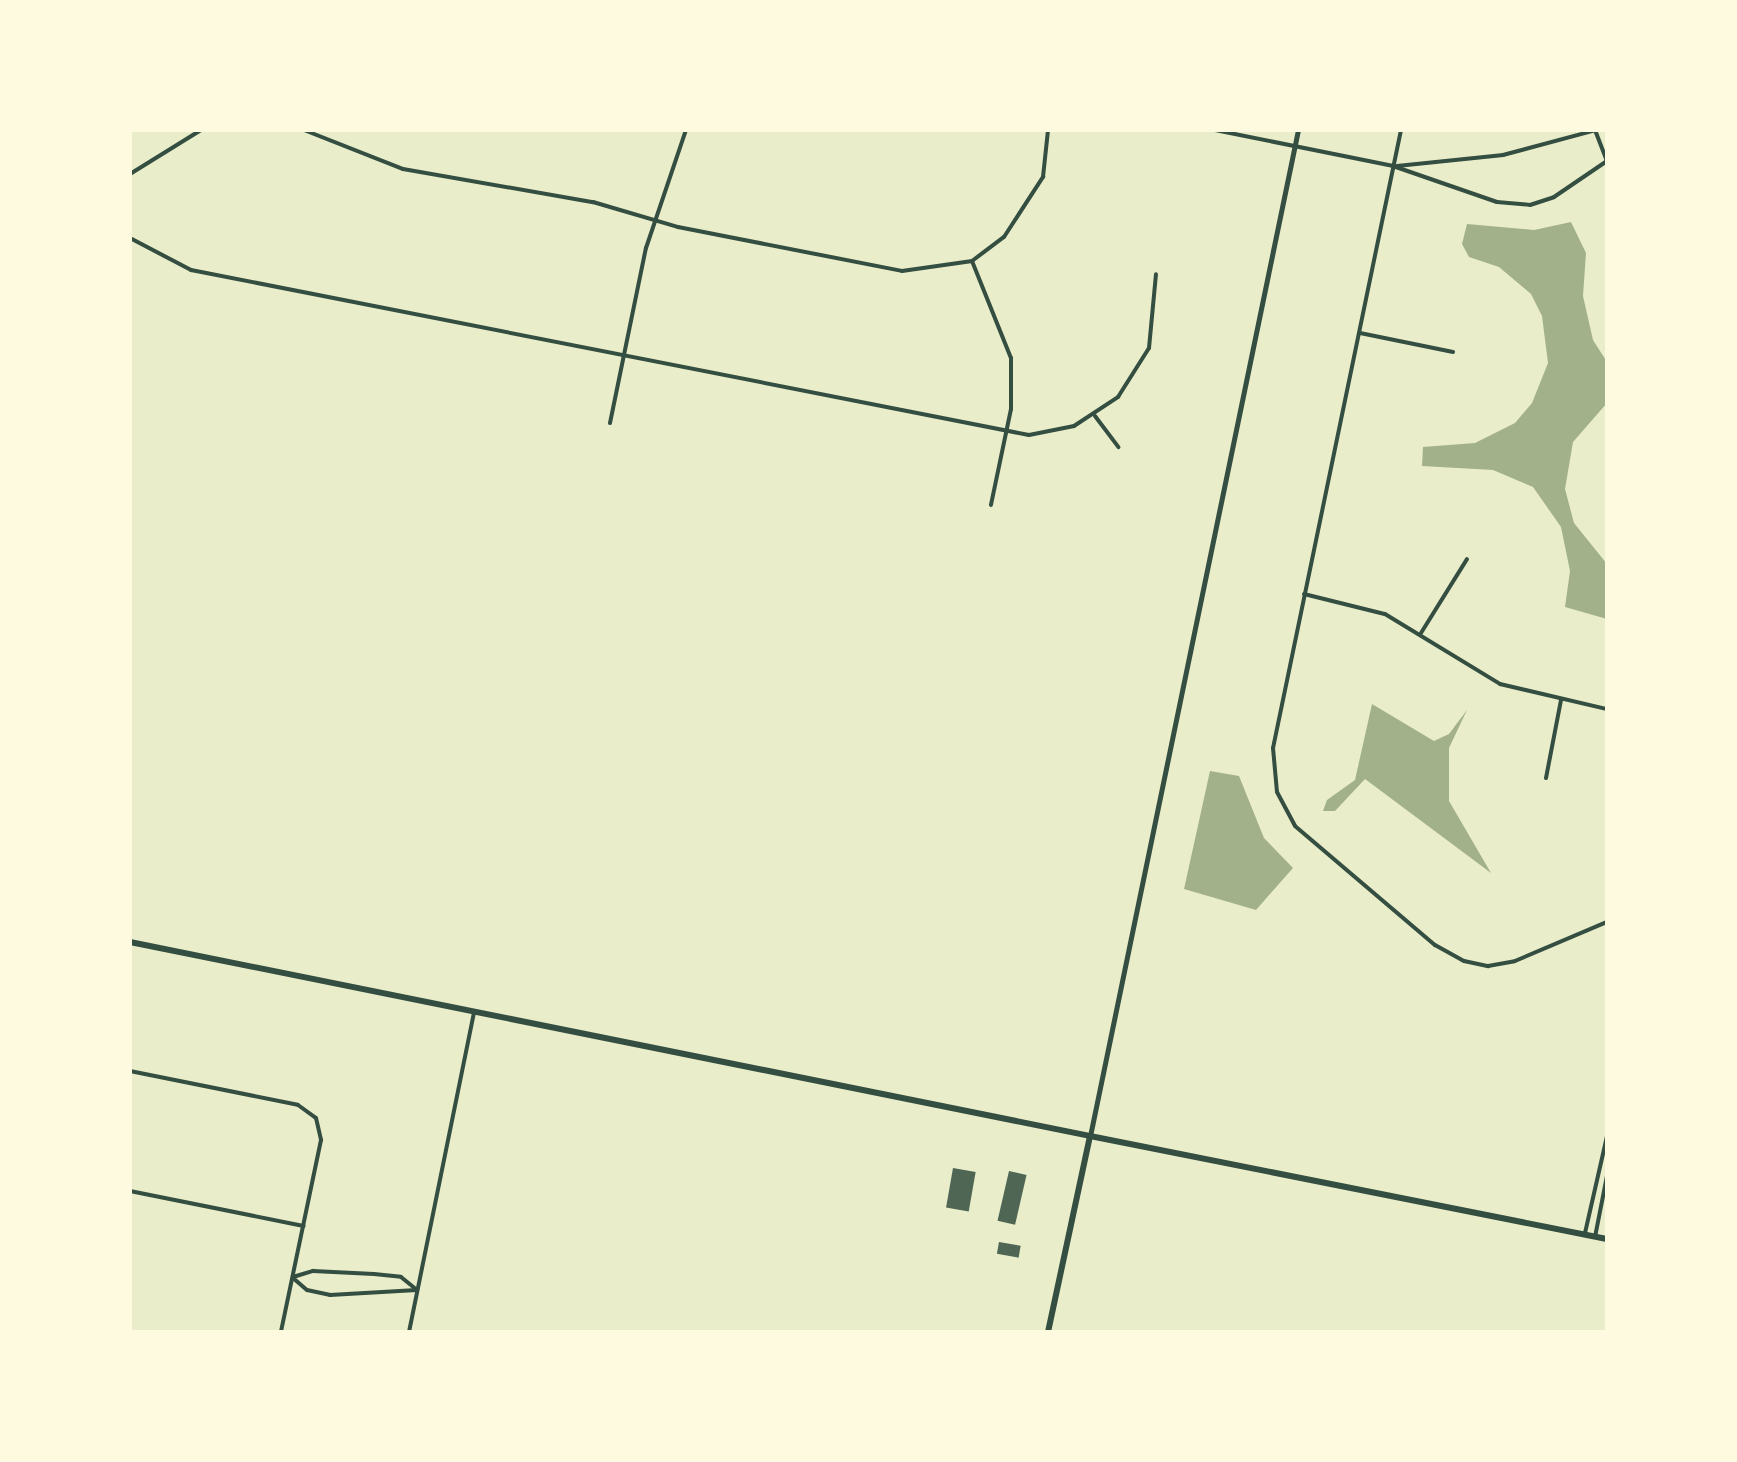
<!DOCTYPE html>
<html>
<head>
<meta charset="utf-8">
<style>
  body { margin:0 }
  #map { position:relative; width:1737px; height:1462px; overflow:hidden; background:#e9edc9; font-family:Rubik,sans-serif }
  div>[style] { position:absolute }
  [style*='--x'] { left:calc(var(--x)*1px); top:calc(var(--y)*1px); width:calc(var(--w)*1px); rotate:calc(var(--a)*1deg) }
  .water>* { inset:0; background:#a3b18a }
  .building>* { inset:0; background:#4f6655; transform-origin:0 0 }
  .minor>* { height:4px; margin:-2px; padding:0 2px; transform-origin:2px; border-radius:2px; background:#344e41 }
  .tertiary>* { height:5px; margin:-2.5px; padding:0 2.5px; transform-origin:2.5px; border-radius:2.5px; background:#344e41 }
  .secondary>* { height:6px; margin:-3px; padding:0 3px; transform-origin:3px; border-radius:3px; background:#344e41 }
  .primary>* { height:6px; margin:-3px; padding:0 3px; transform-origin:3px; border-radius:3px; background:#344e41 }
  span { translate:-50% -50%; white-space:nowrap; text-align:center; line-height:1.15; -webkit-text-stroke:10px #fefae0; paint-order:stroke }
  .frame { position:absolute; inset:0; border:132px solid #fefae0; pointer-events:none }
</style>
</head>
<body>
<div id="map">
  <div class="water">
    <i style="clip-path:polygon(1571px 222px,1586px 253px,1583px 296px,1593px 340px,1607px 362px,1607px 403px,1573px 442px,1565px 489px,1574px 523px,1607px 564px,1607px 619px,1565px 607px,1570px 571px,1561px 527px,1533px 487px,1493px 470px,1422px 466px,1423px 447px,1475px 443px,1515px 423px,1532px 403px,1548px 363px,1542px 316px,1531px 294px,1499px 267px,1469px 257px,1462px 244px,1467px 224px,1534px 230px)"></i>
    <i style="clip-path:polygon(1372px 704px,1434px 741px,1449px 734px,1467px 710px,1449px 748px,1449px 801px,1491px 873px,1365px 779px,1335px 811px,1323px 811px,1327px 800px,1355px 780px)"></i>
    <i style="clip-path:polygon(1210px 771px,1239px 776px,1264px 838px,1293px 868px,1256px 910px,1184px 889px)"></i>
  </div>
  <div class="building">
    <i style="left:953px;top:1168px;width:23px;height:40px;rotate:10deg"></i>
    <i style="left:1009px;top:1171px;width:18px;height:51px;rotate:13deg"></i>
    <i style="left:999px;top:1242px;width:22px;height:12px;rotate:10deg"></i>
  </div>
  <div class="minor">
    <i style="--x:304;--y:130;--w:106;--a:21.5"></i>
    <i style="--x:403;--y:169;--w:193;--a:9.9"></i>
    <i style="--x:593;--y:202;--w:89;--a:16.4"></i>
    <i style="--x:678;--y:227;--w:228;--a:11.1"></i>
    <i style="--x:902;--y:271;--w:71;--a:-8.1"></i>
    <i style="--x:972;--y:261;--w:40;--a:-37"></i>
    <i style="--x:1004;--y:237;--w:72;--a:-57"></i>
    <i style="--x:1043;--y:177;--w:47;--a:-83.9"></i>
    <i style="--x:1215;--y:130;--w:182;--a:11.4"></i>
    <i style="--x:1393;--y:166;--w:110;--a:19.1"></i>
    <i style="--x:1497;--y:202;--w:33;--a:5"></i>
    <i style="--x:1530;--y:205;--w:25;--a:-18"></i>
    <i style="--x:1554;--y:197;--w:64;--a:-34.2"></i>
    <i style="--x:1401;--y:130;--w:631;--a:101.7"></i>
    <i style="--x:1273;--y:748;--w:44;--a:84.8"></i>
    <i style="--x:1277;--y:792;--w:38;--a:62"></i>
    <i style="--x:1295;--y:826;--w:184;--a:40.4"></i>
    <i style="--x:1435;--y:945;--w:33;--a:29"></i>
    <i style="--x:1464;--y:961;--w:25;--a:12"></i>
    <i style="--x:1488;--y:966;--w:27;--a:-10"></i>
    <i style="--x:1515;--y:961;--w:100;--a:-23"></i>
    <i style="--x:1595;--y:130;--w:33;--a:69"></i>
    <i style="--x:1397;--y:166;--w:107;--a:-5.9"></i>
    <i style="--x:1503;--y:155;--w:96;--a:-15"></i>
    <i style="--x:130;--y:174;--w:84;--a:-31.8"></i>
    <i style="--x:130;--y:238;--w:69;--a:27.7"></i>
    <i style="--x:191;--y:270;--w:854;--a:11.14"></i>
    <i style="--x:1029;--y:435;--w:46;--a:-11.3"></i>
    <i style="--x:1074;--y:426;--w:53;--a:-33.4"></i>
    <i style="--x:1118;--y:397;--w:58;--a:-57.7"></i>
    <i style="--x:1149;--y:348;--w:74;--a:-84.6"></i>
    <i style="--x:972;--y:261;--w:105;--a:68.1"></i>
    <i style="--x:1011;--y:358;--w:51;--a:90"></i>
    <i style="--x:1011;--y:409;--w:98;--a:101.8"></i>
    <i style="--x:1360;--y:333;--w:95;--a:11.5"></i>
    <i style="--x:1095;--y:416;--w:39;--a:53"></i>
    <i style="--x:610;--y:423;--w:179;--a:-78.4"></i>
    <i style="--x:646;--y:248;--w:125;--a:-71.3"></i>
    <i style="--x:1304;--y:594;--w:83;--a:13.9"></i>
    <i style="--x:1385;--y:614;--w:135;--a:31.3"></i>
    <i style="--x:1500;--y:684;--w:110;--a:13.2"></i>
    <i style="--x:1421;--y:633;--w:87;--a:-58.1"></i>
    <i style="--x:1546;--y:778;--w:79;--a:-79.1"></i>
    <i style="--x:130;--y:1071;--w:171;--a:11.4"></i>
    <i style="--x:298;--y:1105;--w:22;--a:36"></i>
    <i style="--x:316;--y:1118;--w:23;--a:77"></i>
    <i style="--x:321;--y:1140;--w:196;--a:101.8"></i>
    <i style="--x:130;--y:1191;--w:177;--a:11.4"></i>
    <i style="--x:1585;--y:1233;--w:99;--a:-77.2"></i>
    <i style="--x:1595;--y:1237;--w:62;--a:-78.9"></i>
    <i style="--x:293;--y:1277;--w:21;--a:-17"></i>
    <i style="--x:313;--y:1271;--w:61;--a:2.8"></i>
    <i style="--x:374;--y:1274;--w:27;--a:6"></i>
    <i style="--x:401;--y:1277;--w:21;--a:39"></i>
    <i style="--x:293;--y:1278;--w:18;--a:41"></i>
    <i style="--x:307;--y:1290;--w:24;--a:12"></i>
    <i style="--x:330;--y:1295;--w:87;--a:-3.3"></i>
    <i style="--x:409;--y:1332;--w:326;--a:-78.5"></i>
  </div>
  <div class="tertiary">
    <i style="--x:1090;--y:1136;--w:1027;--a:-78.32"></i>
  </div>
  <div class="secondary">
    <i style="--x:130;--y:942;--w:979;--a:11.42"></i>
  </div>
  <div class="primary">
    <i style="--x:1048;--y:1332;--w:200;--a:-77.9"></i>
    <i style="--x:1090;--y:1136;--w:527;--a:11.27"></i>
  </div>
  <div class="frame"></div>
</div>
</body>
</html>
